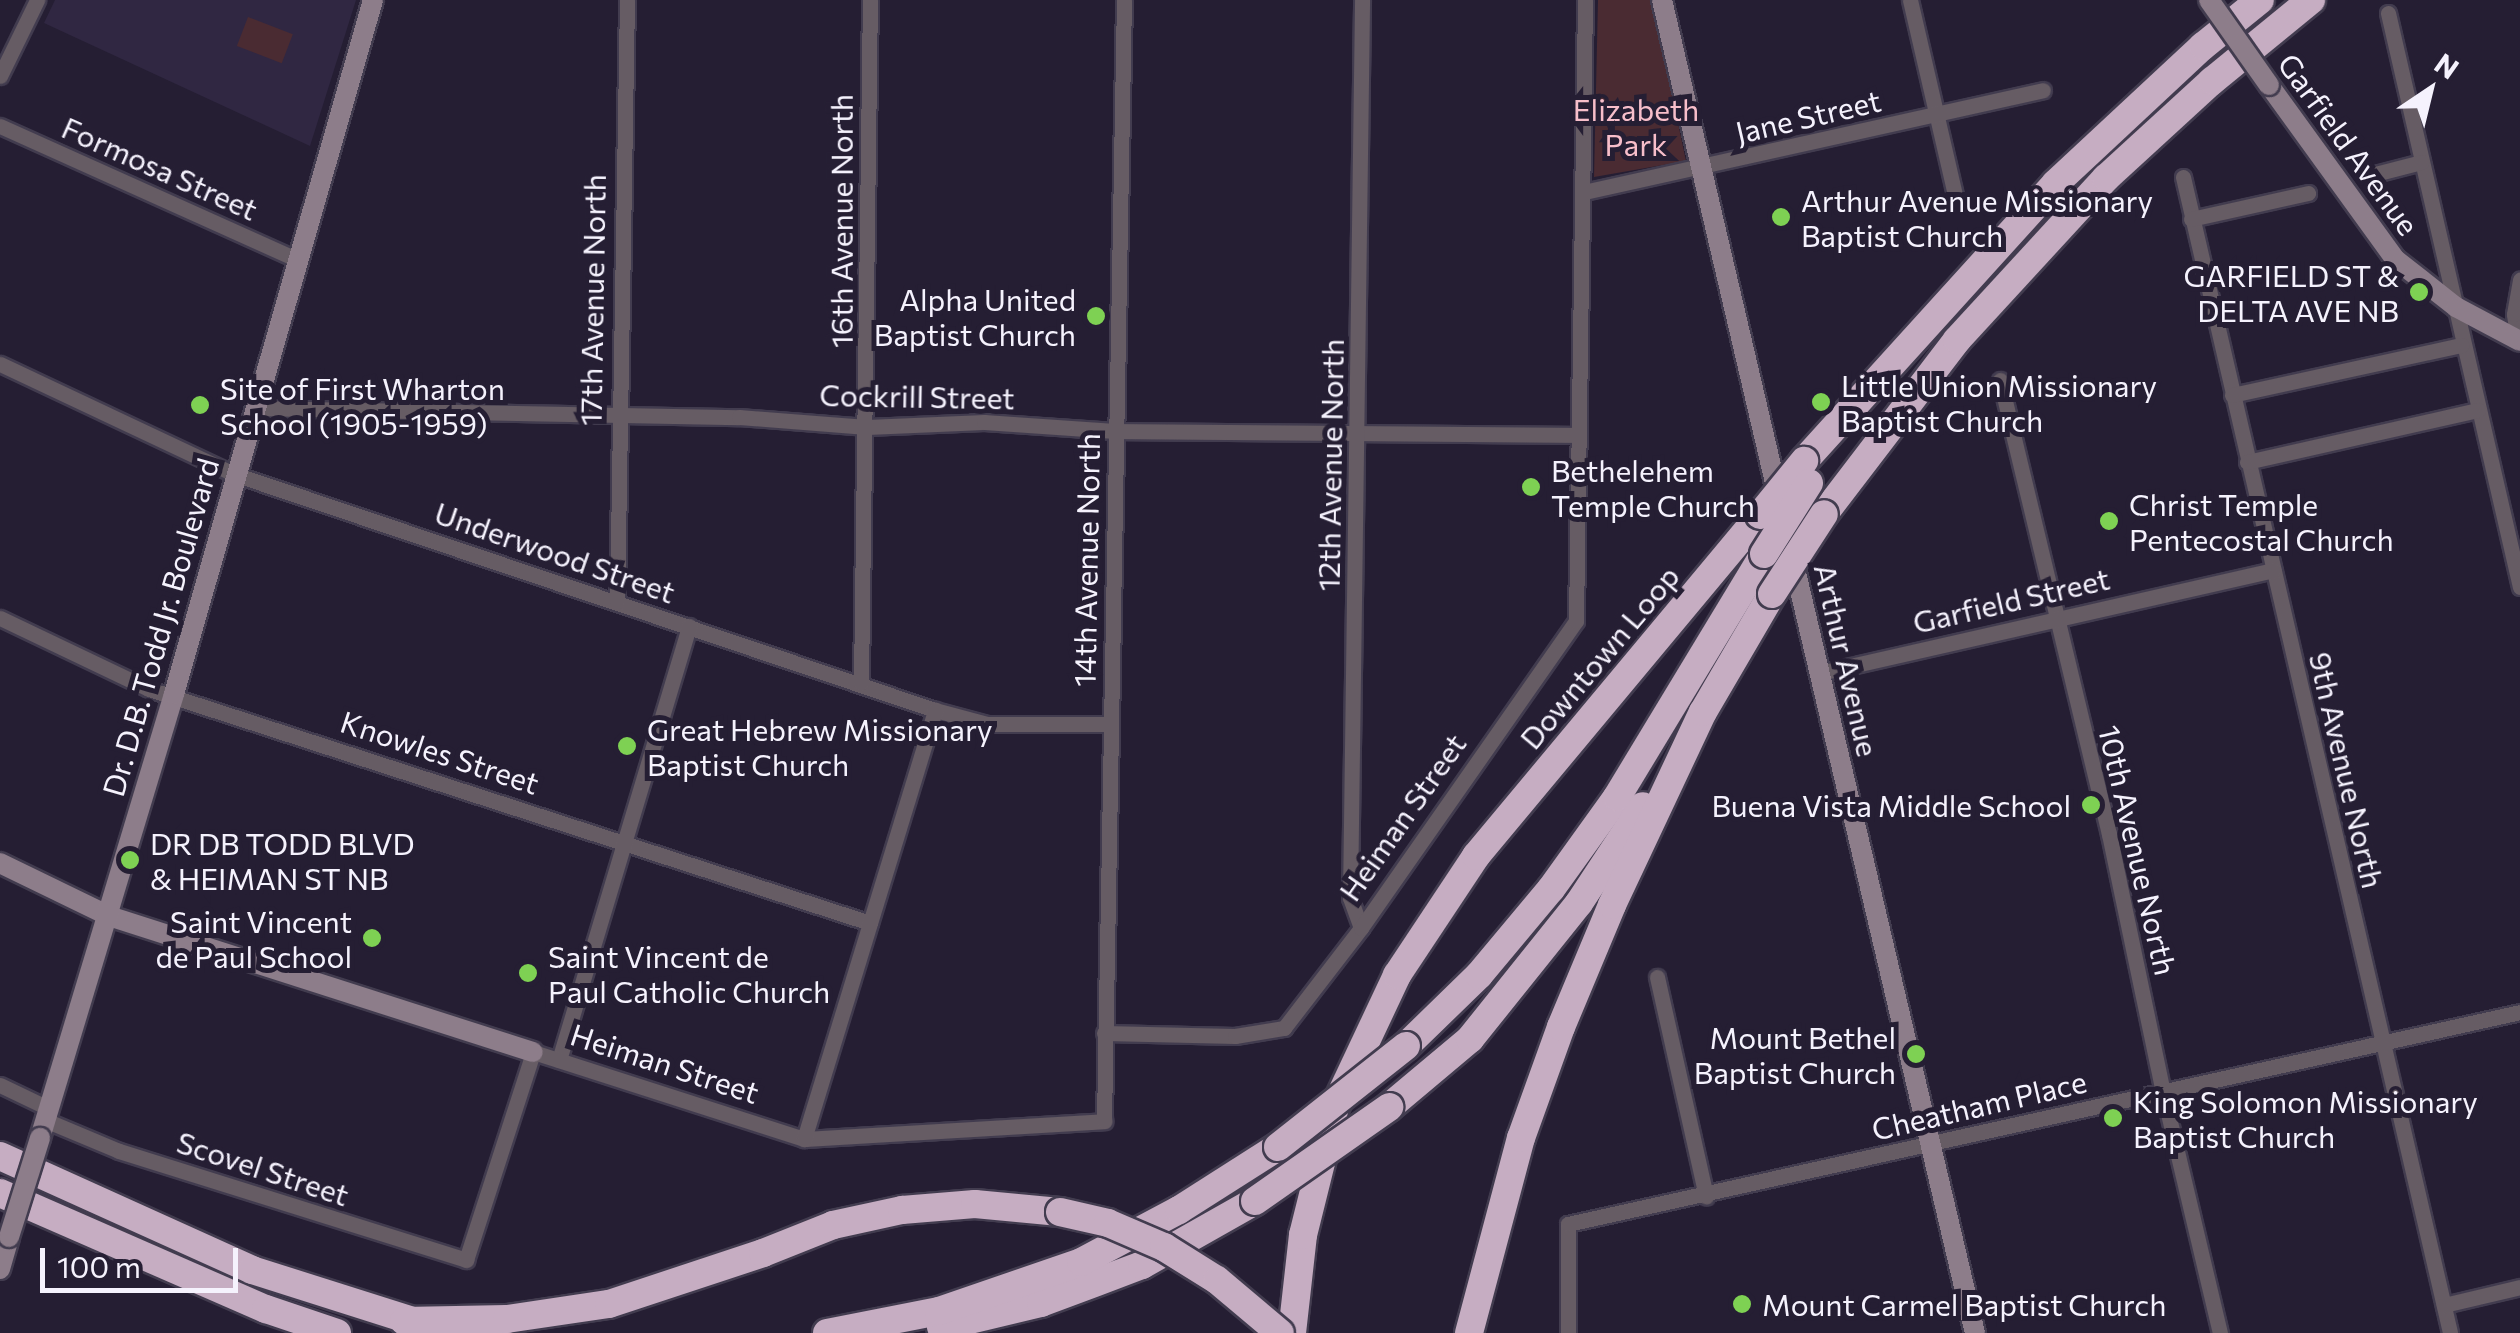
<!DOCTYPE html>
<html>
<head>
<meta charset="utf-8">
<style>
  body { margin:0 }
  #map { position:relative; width:2520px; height:1333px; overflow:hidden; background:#251e33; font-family:Commissioner,sans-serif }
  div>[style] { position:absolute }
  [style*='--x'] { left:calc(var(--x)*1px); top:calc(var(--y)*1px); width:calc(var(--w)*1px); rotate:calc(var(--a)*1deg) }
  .built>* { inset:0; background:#302742 }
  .green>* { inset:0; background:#4a2b32; transform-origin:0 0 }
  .roads { filter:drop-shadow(2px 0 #423c4f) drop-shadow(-2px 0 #423c4f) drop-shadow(0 2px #423c4f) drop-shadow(0 -2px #423c4f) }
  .street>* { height:15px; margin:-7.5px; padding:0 7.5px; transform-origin:7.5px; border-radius:7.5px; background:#665c64 }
  .secondary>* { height:20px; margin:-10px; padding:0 10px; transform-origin:10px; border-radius:10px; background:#8d7d8a }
  .highway>* { height:28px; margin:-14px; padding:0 14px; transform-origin:14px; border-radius:14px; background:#c6adc2 }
  .bridges { filter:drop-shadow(2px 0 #423c4f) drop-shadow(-2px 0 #423c4f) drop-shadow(0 2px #423c4f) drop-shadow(0 -2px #423c4f) }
  .secondary-bridge>* { height:20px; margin:-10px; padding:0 10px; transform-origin:10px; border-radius:10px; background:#8d7d8a }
  .highway-bridge>* { height:28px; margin:-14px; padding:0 14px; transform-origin:14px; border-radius:14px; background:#c6adc2 }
  .dots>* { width:28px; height:28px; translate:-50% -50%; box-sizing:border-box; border:5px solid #251e33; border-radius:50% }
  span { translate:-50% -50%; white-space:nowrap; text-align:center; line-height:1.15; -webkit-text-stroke:10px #251e33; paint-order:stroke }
  .park-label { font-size:30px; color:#f7beca }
  .street-label { font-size:30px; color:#f5f2fd }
  .poi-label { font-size:30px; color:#f5f2fd }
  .left { translate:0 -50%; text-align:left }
  .right { translate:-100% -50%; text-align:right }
  .north { position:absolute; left:2380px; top:40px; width:100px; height:100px; -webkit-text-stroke:8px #251e33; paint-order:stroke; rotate:35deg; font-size:28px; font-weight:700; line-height:40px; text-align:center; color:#f5f2fd }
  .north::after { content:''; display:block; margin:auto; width:35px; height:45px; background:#f5f2fd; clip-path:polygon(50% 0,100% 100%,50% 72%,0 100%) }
  .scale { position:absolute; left:40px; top:1248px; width:198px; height:45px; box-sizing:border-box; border:5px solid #f5f2fd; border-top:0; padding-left:12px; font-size:30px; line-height:35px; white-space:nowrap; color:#f5f2fd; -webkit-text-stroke:8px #251e33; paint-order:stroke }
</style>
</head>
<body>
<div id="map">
  <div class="built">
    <i style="clip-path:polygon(55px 0,356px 0,310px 146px,44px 23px)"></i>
  </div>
  <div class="green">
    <i style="clip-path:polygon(1598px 0,1652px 0,1686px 161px,1594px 177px)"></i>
    <i style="left:248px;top:17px;width:48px;height:31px;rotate:21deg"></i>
  </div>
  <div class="roads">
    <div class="street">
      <i style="--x:1910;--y:0;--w:200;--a:77"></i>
      <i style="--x:2388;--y:13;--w:589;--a:77.05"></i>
      <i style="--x:0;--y:76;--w:85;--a:-64"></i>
      <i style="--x:0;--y:126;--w:327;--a:24.2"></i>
      <i style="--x:2375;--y:174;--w:48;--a:-14.6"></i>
      <i style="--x:2183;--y:177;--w:1186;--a:76.99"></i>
      <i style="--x:1584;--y:192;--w:470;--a:-12.5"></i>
      <i style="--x:2191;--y:219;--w:120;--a:-12.5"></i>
      <i style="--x:2518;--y:340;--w:26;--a:-99"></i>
      <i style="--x:2514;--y:314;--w:35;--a:-80"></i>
      <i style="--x:0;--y:364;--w:259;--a:25.2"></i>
      <i style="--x:234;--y:474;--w:740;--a:18.61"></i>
      <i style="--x:935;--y:710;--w:54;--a:15.1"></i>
      <i style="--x:987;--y:724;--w:124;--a:0"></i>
      <i style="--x:2000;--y:380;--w:467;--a:76.5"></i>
      <i style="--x:2109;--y:834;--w:264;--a:78.2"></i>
      <i style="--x:2163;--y:1092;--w:248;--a:76.7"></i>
      <i style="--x:2232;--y:395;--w:235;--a:-12.3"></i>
      <i style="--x:254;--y:408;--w:485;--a:1.1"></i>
      <i style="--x:739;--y:417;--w:128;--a:4.5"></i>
      <i style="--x:867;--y:427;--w:117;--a:-2.4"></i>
      <i style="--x:984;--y:422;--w:131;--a:3.9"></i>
      <i style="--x:1115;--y:431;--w:463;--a:0.5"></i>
      <i style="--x:2247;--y:462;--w:237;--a:-12.7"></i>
      <i style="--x:617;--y:602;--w:602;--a:-89.05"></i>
      <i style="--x:0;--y:618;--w:165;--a:25.5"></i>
      <i style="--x:149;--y:689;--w:758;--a:17.98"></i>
      <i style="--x:1820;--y:673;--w:465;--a:-12.8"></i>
      <i style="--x:861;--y:683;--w:683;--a:-89.25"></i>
      <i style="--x:1361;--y:928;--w:32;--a:-110"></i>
      <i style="--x:1350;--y:898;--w:898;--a:-89.23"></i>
      <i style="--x:1657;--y:977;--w:225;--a:77.4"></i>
      <i style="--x:1104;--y:1033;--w:131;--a:1.3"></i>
      <i style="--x:1235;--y:1036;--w:50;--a:-9.3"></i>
      <i style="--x:1284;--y:1028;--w:126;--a:-52.4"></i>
      <i style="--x:1361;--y:928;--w:375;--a:-55"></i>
      <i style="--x:1576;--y:621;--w:621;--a:-89.17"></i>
      <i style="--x:559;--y:1060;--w:453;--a:-73.3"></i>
      <i style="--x:0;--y:1085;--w:55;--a:25.6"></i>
      <i style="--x:45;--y:1120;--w:80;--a:22.7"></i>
      <i style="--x:119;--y:1151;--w:364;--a:17.4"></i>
      <i style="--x:466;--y:1260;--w:219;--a:-72.1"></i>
      <i style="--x:533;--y:1052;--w:285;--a:17.8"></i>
      <i style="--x:804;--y:1139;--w:301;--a:-3.4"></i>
      <i style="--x:1104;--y:1121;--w:1121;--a:-88.98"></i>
      <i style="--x:804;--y:1139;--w:449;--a:-73"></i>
      <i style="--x:2444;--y:1305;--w:78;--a:-13.3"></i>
      <i style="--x:1568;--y:1333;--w:109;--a:-90"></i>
      <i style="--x:1568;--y:1224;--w:975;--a:-12.55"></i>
    </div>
    <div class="secondary">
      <i style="--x:1662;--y:0;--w:518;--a:76.82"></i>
      <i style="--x:2269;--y:85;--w:215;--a:54.1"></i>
      <i style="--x:2395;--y:259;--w:78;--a:38.2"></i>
      <i style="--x:2456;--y:307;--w:72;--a:28"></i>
      <i style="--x:1792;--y:556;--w:798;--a:76.75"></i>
      <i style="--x:0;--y:863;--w:121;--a:25.9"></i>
      <i style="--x:109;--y:916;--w:445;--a:17.8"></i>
      <i style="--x:40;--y:1138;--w:464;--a:-73.2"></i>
      <i style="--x:174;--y:694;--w:722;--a:-74"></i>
      <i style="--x:0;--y:1269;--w:33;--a:-74"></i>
    </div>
    <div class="highway">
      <i style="--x:1804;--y:461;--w:375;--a:-47.8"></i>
      <i style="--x:2056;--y:183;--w:201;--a:-43"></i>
      <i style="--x:2203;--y:46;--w:73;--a:-38.9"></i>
      <i style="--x:1824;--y:514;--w:219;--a:-52.6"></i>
      <i style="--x:1957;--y:340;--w:220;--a:-47.4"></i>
      <i style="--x:2106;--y:178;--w:144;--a:-42.5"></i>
      <i style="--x:2212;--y:81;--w:128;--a:-39.3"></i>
      <i style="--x:1406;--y:1046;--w:102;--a:-44.2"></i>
      <i style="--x:1479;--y:975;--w:112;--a:-50.1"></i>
      <i style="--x:1551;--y:889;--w:113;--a:-54.3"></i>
      <i style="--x:1617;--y:797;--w:284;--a:-58.8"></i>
      <i style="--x:1389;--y:1107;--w:106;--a:-40"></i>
      <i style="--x:1470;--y:1039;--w:174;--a:-51.3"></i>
      <i style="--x:1579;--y:903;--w:116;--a:-56.6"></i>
      <i style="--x:0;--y:1156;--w:277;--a:24.3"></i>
      <i style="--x:252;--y:1270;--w:175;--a:17.6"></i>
      <i style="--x:0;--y:1193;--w:290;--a:23.6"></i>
      <i style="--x:266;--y:1309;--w:75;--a:18.7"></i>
      <i style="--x:404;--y:1321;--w:103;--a:-1.1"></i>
      <i style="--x:507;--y:1319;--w:103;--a:-8.4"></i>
      <i style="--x:609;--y:1304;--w:162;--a:-18.3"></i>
      <i style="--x:763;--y:1253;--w:75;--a:-21.8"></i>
      <i style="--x:833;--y:1225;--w:71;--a:-12.3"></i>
      <i style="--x:902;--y:1210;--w:73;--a:-4.7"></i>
      <i style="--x:975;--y:1204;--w:85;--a:5.4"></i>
      <i style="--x:941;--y:1327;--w:103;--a:-13.5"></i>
      <i style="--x:1041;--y:1303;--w:108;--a:-20.6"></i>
      <i style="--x:1142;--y:1265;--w:130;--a:-29.5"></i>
      <i style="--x:827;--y:1333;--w:114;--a:-11.1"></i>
      <i style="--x:939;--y:1311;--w:150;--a:-19"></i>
      <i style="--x:1081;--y:1262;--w:111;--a:-28"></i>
      <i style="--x:1179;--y:1210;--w:117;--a:-32.5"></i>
      <i style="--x:1292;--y:1333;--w:99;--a:-83.6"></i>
      <i style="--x:1303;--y:1235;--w:132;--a:-76"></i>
      <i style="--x:1335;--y:1107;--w:146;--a:-64.8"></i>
      <i style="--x:1397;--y:975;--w:143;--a:-56.4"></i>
      <i style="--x:1476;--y:856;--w:444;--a:-50.2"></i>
      <i style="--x:1469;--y:1333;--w:202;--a:-75.1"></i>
      <i style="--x:1521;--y:1138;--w:118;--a:-70.2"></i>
      <i style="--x:1561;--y:1027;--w:132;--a:-67.3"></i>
      <i style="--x:1612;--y:905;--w:213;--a:-64.8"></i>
      <i style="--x:1703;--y:712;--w:137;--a:-59.7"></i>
    </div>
  </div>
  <div class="bridges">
    <div class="secondary-bridge">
      <i style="--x:2209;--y:0;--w:104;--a:54.8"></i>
      <i style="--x:9;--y:1237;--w:104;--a:-72.6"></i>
    </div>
    <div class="highway-bridge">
      <i style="--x:1760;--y:515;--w:70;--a:-50.8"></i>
      <i style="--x:1764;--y:554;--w:84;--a:-57.6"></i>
      <i style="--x:1772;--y:594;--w:95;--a:-57"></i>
      <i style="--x:1278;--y:1147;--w:163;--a:-38.3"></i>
      <i style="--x:1255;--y:1201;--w:164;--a:-35"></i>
      <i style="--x:1060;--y:1212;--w:49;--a:12.9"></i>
      <i style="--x:1108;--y:1223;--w:61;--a:23.2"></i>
      <i style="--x:1164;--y:1247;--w:62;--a:31.9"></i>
      <i style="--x:1217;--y:1280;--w:82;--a:40.1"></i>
    </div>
  </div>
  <div class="dots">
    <i style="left:1781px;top:217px;background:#7ed153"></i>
    <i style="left:2419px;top:292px;background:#7ed153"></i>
    <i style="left:1096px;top:316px;background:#7ed153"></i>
    <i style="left:1821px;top:402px;background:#7ed153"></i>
    <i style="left:200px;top:405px;background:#7ed153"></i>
    <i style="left:1531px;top:487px;background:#7ed153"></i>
    <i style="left:2109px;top:521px;background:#7ed153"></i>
    <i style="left:627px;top:746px;background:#7ed153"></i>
    <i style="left:2091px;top:805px;background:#7ed153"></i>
    <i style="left:130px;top:860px;background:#7ed153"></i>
    <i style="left:372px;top:938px;background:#7ed153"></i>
    <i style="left:528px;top:973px;background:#7ed153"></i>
    <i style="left:1916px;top:1054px;background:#7ed153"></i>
    <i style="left:2113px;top:1118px;background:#7ed153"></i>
    <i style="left:1742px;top:1304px;background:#7ed153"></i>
  </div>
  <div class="park-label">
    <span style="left:1636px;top:126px">Elizabeth<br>Park</span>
  </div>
  <div class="street-label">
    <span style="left:1808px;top:116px;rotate:-13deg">Jane Street</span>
    <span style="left:2349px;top:144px;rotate:54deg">Garfield Avenue</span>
    <span style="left:160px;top:168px;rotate:24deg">Formosa Street</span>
    <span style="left:841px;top:221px;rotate:-90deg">16th Avenue North</span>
    <span style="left:592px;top:300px;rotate:-89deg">17th Avenue North</span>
    <span style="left:917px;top:396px;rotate:1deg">Cockrill Street</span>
    <span style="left:1330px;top:465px;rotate:-89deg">12th Avenue North</span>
    <span style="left:555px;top:552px;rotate:19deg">Underwood Street</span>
    <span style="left:1086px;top:560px;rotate:-89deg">14th Avenue North</span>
    <span style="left:2011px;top:600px;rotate:-13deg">Garfield Street</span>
    <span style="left:160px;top:627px;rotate:-74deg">Dr. D.B. Todd Jr. Boulevard</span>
    <span style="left:1599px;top:657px;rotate:-50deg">Downtown Loop</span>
    <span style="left:1847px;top:660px;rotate:77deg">Arthur Avenue</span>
    <span style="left:440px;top:752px;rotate:18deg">Knowles Street</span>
    <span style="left:2347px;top:770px;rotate:77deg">9th Avenue North</span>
    <span style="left:1402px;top:817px;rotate:-55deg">Heiman Street</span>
    <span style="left:2138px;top:850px;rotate:77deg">10th Avenue North</span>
    <span style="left:665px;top:1063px;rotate:18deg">Heiman Street</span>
    <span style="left:1979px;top:1105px;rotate:-13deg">Cheatham Place</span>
    <span style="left:263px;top:1168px;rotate:18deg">Scovel Street</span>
  </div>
  <div class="poi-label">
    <span class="left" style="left:1801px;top:217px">Arthur Avenue Missionary<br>Baptist Church</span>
    <span class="right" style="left:2399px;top:292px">GARFIELD ST &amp;<br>DELTA AVE NB</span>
    <span class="right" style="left:1076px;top:316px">Alpha United<br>Baptist Church</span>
    <span class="left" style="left:1841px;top:402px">Little Union Missionary<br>Baptist Church</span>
    <span class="left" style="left:220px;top:405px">Site of First Wharton<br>School (1905-1959)</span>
    <span class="left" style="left:1551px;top:487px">Bethelehem<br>Temple Church</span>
    <span class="left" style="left:2129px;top:521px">Christ Temple<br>Pentecostal Church</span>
    <span class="left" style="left:647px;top:746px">Great Hebrew Missionary<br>Baptist Church</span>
    <span class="right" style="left:2071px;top:805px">Buena Vista Middle School</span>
    <span class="left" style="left:150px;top:860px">DR DB TODD BLVD<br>&amp; HEIMAN ST NB</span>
    <span class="right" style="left:352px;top:938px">Saint Vincent<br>de Paul School</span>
    <span class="left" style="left:548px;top:973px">Saint Vincent de<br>Paul Catholic Church</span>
    <span class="right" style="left:1896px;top:1054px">Mount Bethel<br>Baptist Church</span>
    <span class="left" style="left:2133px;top:1118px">King Solomon Missionary<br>Baptist Church</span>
    <span class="left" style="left:1762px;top:1304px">Mount Carmel Baptist Church</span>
  </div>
  <div class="north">N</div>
  <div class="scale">100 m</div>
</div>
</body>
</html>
